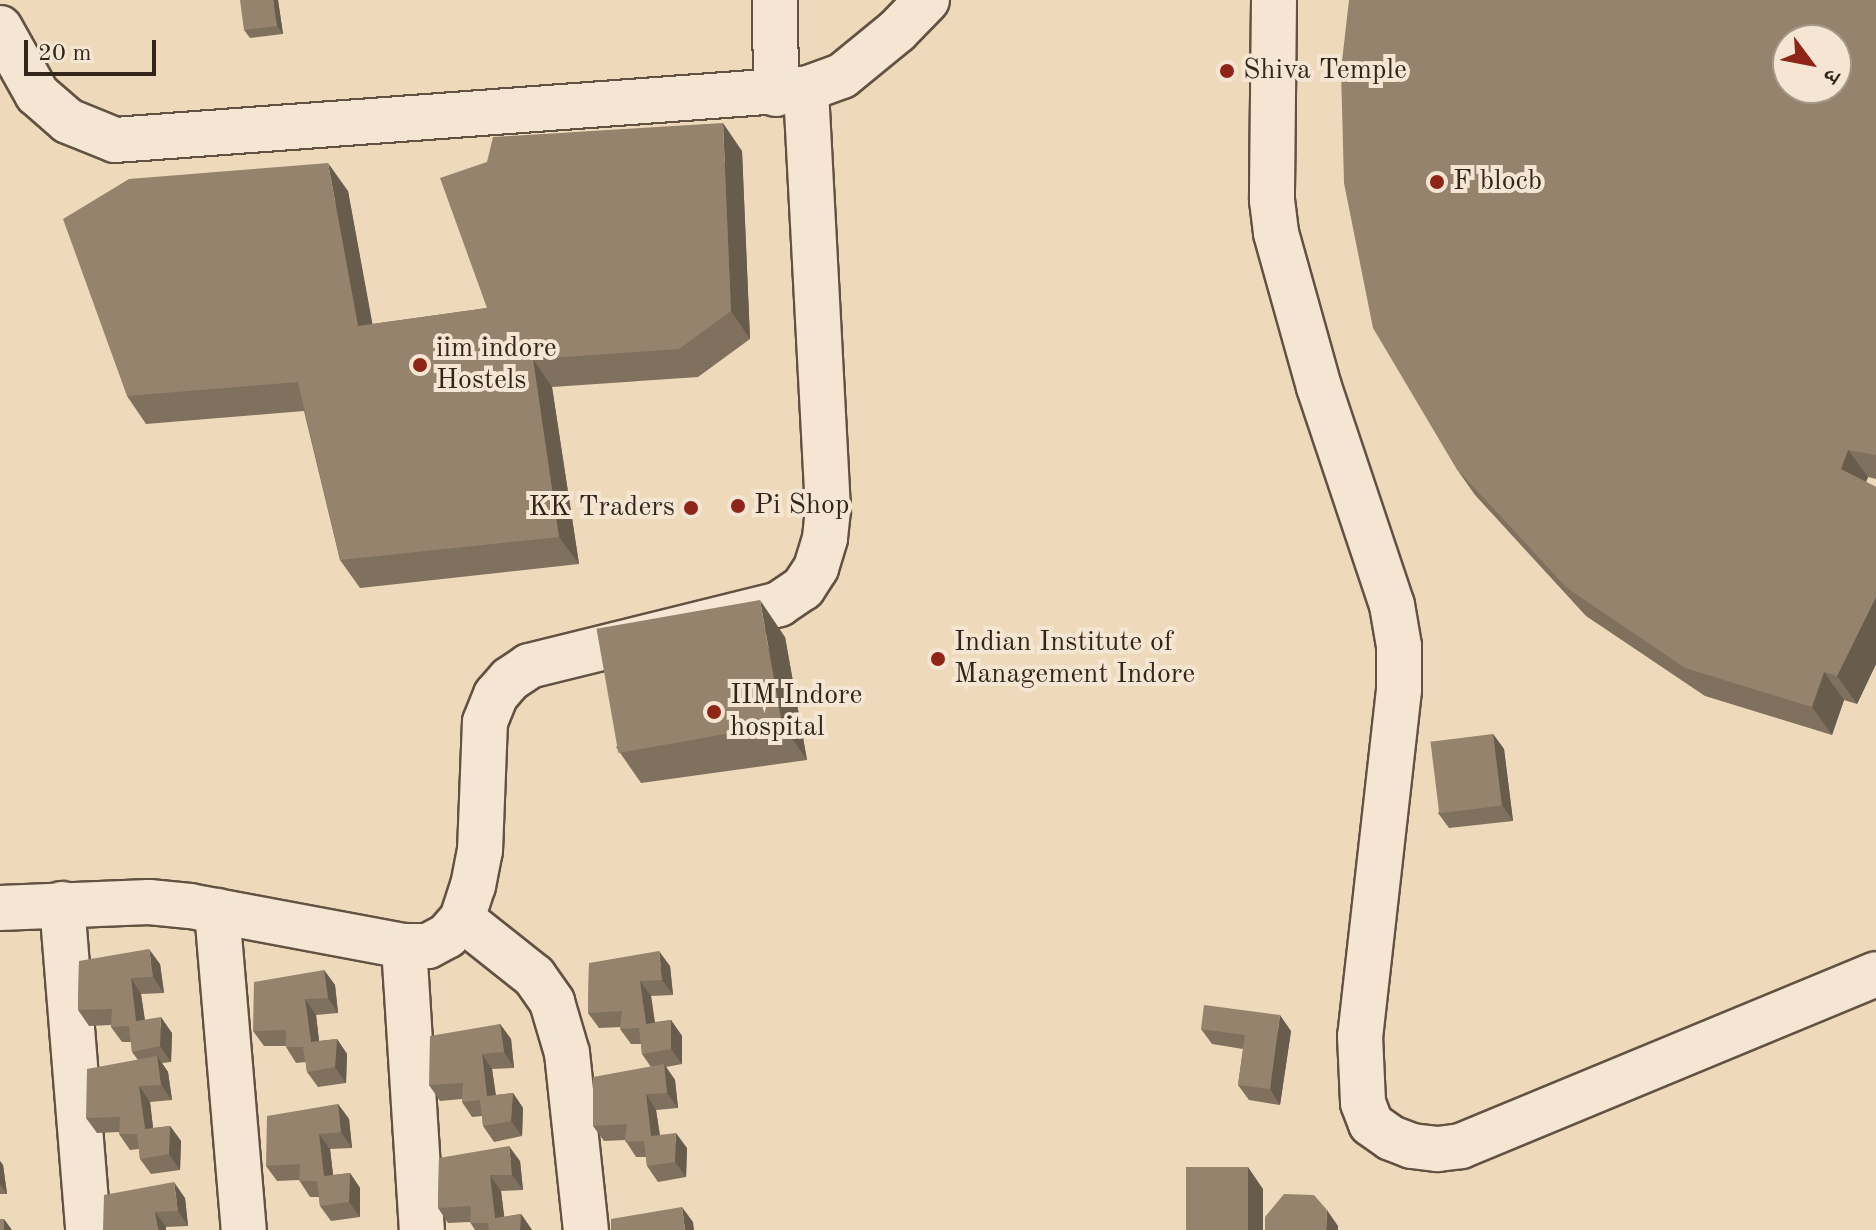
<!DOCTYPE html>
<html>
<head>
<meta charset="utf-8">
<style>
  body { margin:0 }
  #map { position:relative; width:1876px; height:1230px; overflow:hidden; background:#eed9bb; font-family:"Old Standard TT","Noto Serif Devanagari",serif }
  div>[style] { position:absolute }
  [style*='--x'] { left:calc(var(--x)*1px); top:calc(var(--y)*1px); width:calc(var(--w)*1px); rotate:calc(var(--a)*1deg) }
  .roads { filter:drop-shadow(2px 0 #625242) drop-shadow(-2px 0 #625242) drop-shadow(0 2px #625242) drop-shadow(0 -2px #625242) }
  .minor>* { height:44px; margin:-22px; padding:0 22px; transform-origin:22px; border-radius:22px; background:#f4e6d3 }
  .wall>* { inset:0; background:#80715f }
  .shaded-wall>* { inset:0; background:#685c4d }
  .building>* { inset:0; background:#95836e; transform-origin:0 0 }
  .dots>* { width:22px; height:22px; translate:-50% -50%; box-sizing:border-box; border:4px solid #f4e6d3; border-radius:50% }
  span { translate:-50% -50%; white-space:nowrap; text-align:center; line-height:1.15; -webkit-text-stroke:8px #f4e6d3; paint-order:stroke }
  .poi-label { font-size:28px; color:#34251a }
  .left { translate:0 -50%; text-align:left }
  .right { translate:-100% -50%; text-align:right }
  .north { position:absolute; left:1772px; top:24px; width:80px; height:80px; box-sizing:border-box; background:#f4e6d3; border:2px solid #a79989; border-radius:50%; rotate:122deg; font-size:22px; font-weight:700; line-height:32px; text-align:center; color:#34251a }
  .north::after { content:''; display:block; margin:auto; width:28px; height:36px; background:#8f2418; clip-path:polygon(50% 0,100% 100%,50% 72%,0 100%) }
  .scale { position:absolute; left:24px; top:40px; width:132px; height:36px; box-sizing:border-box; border:4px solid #34251a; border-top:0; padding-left:10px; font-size:24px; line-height:28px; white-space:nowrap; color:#34251a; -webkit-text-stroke:6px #f4e6d3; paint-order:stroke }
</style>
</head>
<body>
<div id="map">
  <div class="roads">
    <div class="minor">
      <i style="--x:775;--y:0;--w:94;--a:89.4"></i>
      <i style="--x:1274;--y:0;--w:200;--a:90.6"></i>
      <i style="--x:1272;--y:200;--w:33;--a:83"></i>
      <i style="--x:1276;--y:233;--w:160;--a:74.4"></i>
      <i style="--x:1319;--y:387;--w:230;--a:71.5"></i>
      <i style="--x:1392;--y:605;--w:42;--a:80.3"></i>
      <i style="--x:1399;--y:646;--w:44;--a:90"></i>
      <i style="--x:1399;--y:690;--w:348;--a:96.4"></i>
      <i style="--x:1360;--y:1036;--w:67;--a:87.4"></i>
      <i style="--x:1363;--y:1103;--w:22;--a:69"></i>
      <i style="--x:1371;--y:1124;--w:24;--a:35"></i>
      <i style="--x:1391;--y:1138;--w:22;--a:21"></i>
      <i style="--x:1412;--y:1146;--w:26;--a:7"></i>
      <i style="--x:1438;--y:1149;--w:23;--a:-7"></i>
      <i style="--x:1461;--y:1146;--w:449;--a:-22.5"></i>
      <i style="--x:0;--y:28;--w:76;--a:60.7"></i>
      <i style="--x:37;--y:94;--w:41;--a:41.1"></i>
      <i style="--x:68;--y:121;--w:51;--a:22"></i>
      <i style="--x:115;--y:140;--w:693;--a:-4.22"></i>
      <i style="--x:806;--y:89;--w:38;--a:-20"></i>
      <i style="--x:842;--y:76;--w:71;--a:-39.3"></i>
      <i style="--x:897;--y:31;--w:43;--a:-45.9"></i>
      <i style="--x:62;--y:904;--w:327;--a:85.4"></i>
      <i style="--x:0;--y:908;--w:149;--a:-2.3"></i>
      <i style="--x:149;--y:902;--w:41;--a:5.6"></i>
      <i style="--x:190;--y:906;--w:218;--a:10.6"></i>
      <i style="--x:404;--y:946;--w:24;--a:0"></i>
      <i style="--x:428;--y:946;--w:21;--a:-28"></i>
      <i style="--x:447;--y:936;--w:23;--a:-49"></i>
      <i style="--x:462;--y:919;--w:35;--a:-72"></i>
      <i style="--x:473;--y:886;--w:36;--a:-79"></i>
      <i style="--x:480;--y:851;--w:129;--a:-87.8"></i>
      <i style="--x:485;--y:722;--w:29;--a:-68"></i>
      <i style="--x:496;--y:695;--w:21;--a:-49"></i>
      <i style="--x:510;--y:679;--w:23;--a:-34"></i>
      <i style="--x:529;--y:666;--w:258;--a:-13.9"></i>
      <i style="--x:779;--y:604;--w:29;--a:-34"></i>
      <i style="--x:803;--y:588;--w:24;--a:-57"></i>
      <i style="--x:816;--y:568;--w:31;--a:-73"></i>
      <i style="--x:825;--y:538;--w:28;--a:-84"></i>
      <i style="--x:828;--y:510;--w:422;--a:-93"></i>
      <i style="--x:217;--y:911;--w:320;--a:85.2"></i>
      <i style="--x:462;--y:919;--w:92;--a:38.4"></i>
      <i style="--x:534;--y:976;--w:32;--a:55"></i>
      <i style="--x:552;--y:1002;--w:53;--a:73.6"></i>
      <i style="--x:567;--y:1053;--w:178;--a:83.9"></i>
      <i style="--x:404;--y:946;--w:285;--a:86.4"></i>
    </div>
  </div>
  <div class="wall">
    <i style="clip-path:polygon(278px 0,283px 34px,250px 38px,244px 30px)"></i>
    <i style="clip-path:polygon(1876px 0,1876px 479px,1868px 477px,1866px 482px,1876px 487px,1876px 664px,1857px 704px,1844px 700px,1832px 735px,1705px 696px,1586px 616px,1475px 495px,1456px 468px)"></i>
    <i style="clip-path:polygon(742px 151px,750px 339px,698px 377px,552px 387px,579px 564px,360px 588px,340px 560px,304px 411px,146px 424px,127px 396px,348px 191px,372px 324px,487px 308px)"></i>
    <i style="clip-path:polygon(785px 637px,807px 760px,641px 783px,616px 747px)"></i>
    <i style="clip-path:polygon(1493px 734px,1504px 749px,1513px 821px,1449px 828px,1438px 813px)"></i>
    <i style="clip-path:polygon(79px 961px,160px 964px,164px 993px,141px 994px,145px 1020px,172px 1033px,171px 1062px,162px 1063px,168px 1072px,172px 1100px,150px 1102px,153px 1128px,170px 1126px,181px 1141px,180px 1170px,151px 1174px,140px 1159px,139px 1149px,130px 1150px,119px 1134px,119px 1132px,97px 1133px,86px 1118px,138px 1060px,132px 1052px,131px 1042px,122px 1042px,111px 1027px,111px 1025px,89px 1026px,78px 1010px)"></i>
    <i style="clip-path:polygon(589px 963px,670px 966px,673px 995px,651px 996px,655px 1022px,671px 1020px,682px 1036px,682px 1064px,666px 1067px,675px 1080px,678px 1108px,656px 1110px,660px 1135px,687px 1148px,686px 1177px,658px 1182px,647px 1166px,646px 1157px,636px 1157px,625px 1140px,604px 1141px,593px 1126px,651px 1067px,642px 1054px,641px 1044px,631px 1044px,620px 1029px,621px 1027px,599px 1028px,588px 1013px)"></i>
    <i style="clip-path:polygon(324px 970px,335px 985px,338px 1013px,316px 1015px,319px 1041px,337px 1039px,347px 1054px,346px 1083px,318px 1087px,307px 1072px,306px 1062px,296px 1063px,286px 1047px,286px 1046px,264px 1046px,253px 1031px)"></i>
    <i style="clip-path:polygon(500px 1024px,511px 1039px,514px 1068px,492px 1069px,496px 1095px,513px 1093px,523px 1108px,522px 1136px,494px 1142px,483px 1126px,482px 1116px,472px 1117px,462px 1102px,462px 1099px,440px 1101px,429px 1085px)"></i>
    <i style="clip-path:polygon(1201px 1029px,1291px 1031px,1280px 1105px,1249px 1100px,1238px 1085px,1243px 1049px,1212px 1044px)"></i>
    <i style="clip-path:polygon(338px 1104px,349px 1119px,352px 1148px,330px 1149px,333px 1175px,350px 1173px,360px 1188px,360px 1217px,331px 1221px,320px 1206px,319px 1197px,310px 1197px,299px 1180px,277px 1181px,266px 1166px)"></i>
    <i style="clip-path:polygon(439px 1158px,520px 1161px,523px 1190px,501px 1191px,504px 1217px,521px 1214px,532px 1230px,475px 1230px,470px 1222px,448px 1223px,438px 1208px)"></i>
    <i style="clip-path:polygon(0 1161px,3px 1165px,7px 1194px,0 1194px)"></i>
    <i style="clip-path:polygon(185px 1198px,188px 1226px,103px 1230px)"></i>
  </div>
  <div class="shaded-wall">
    <i style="clip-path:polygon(273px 0,278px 0,283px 34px,277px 26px)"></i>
    <i style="clip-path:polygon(723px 123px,742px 151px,750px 339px,731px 311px)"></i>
    <i style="clip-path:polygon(328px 163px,348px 191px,378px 354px,358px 326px)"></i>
    <i style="clip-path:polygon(533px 359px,552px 387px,579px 564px,559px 537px)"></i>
    <i style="clip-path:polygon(1848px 450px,1868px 477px,1860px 496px,1841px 469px)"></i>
    <i style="clip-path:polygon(1876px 597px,1876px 664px,1857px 704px,1837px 676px)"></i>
    <i style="clip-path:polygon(760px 600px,785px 637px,807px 760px,782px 724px)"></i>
    <i style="clip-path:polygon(1824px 672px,1844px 700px,1832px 735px,1812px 707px)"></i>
    <i style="clip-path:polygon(1493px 734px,1504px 749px,1513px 821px,1502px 805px)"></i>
    <i style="clip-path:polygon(149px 949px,160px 964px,164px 993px,153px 977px)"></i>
    <i style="clip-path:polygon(659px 951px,670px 966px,673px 995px,662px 980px)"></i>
    <i style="clip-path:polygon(324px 970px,335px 985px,338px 1013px,328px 998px)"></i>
    <i style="clip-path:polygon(131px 978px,141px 994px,147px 1036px,136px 1021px)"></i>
    <i style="clip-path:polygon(640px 981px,651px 996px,657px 1039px,646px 1024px)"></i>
    <i style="clip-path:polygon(305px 999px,316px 1015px,321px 1057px,311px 1042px)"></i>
    <i style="clip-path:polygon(1280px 1015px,1291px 1031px,1280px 1105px,1270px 1089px)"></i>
    <i style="clip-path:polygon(161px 1017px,172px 1033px,171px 1062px,160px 1046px)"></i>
    <i style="clip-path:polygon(671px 1020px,682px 1036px,682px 1064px,671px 1049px)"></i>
    <i style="clip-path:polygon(500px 1024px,511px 1039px,514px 1068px,504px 1052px)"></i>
    <i style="clip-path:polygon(337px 1039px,347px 1054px,346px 1083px,335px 1067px)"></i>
    <i style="clip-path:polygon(482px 1054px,492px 1069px,498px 1112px,487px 1096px)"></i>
    <i style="clip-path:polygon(157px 1056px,168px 1072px,172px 1100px,161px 1085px)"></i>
    <i style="clip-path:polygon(664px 1064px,675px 1080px,678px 1108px,667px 1093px)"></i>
    <i style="clip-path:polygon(139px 1086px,150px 1102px,155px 1144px,145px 1129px)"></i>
    <i style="clip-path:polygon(513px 1093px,523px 1108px,522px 1136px,511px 1121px)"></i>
    <i style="clip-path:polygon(646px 1094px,656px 1110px,662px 1152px,651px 1136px)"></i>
    <i style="clip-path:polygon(338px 1104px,349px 1119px,352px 1148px,341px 1132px)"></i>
    <i style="clip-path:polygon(170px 1126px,181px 1141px,180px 1170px,169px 1154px)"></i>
    <i style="clip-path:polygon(676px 1133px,687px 1148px,686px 1177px,675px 1162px)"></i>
    <i style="clip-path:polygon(319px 1134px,330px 1149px,335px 1191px,324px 1176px)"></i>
    <i style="clip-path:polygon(509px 1146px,520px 1161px,523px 1190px,512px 1175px)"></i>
    <i style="clip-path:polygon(0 1161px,3px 1165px,7px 1194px,0 1184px)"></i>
    <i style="clip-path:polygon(1248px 1167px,1263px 1189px,1263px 1230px,1247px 1230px)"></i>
    <i style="clip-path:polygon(350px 1173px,360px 1188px,360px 1217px,349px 1202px)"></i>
    <i style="clip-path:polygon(490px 1175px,501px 1191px,506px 1230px,495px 1218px)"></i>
    <i style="clip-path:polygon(174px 1182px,185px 1198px,188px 1226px,178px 1211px)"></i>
    <i style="clip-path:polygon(682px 1207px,693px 1222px,694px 1230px,685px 1230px)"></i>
    <i style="clip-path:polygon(1327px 1210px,1338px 1226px,1338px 1230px,1326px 1230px)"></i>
    <i style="clip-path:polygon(155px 1212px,166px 1227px,166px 1230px,158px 1230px)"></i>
    <i style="clip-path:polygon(521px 1214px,532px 1230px,520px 1230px)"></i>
    <i style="clip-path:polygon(4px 1219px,12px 1230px,4px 1230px)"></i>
  </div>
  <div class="building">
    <i style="clip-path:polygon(240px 0,273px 0,277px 26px,244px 30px)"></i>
    <i style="clip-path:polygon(evenodd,1349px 0,1876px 0,1876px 455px,1848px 450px,1841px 469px,1876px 487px,1876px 597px,1837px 676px,1824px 672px,1812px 707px,1685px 668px,1567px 588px,1456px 468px,1373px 328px,1344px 183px,1341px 70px,1349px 0,1788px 40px,1836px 40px,1836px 88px,1788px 88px,1788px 40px)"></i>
    <i style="clip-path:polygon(723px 123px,731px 311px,679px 349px,533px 359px,559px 537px,340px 560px,298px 382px,127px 396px,63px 219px,129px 179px,328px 163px,358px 326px,487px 308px,440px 178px,487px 162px,493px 137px)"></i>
    <i style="left:760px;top:600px;width:126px;height:166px;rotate:80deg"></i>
    <i style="left:1493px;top:734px;width:72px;height:63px;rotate:83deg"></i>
    <i style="clip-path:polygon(149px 949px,153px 977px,131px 978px,136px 1021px,161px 1017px,160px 1046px,132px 1052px,129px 1026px,111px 1027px,112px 1009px,78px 1010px,79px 961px)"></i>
    <i style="clip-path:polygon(659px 951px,662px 980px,640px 981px,646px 1024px,671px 1020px,671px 1049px,642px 1054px,639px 1028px,620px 1029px,622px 1011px,588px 1013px,589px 963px)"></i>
    <i style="clip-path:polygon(324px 970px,328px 998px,305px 999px,311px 1042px,337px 1039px,335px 1067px,307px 1072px,303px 1047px,286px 1047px,286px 1030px,253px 1031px,254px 982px)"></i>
    <i style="clip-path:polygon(1204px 1005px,1280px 1015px,1270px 1089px,1238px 1085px,1245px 1035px,1201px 1029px)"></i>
    <i style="clip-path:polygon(500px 1024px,504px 1052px,482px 1054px,487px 1096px,513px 1093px,511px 1121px,483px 1126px,480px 1100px,462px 1102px,463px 1083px,429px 1085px,430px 1036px)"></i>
    <i style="clip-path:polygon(157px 1056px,161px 1085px,139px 1086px,145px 1129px,170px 1126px,169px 1154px,140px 1159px,137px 1134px,119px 1134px,120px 1117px,86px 1118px,87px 1069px)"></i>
    <i style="clip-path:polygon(664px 1064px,667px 1093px,646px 1094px,651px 1136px,676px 1133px,675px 1162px,647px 1166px,644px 1141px,625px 1142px,627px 1124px,593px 1126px,593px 1077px)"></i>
    <i style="clip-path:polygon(338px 1104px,341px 1132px,319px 1134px,324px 1176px,350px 1173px,349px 1202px,320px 1206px,317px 1181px,299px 1181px,300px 1164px,266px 1166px,267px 1116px)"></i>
    <i style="clip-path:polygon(509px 1146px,512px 1175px,490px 1175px,495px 1218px,521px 1214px,520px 1230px,489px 1230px,488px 1223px,470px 1223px,471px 1206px,438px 1208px,439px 1158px)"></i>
    <i style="left:1186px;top:1167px;width:62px;height:63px"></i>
    <i style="clip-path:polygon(174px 1182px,178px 1211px,155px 1212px,158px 1230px,103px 1230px,104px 1195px)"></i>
    <i style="clip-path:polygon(1284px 1194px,1314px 1195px,1327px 1210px,1326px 1230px,1265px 1230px,1265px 1217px)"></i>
    <i style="clip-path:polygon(682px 1207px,685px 1230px,611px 1230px,611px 1219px)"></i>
    <i style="left:0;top:1219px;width:4px;height:11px"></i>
  </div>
  <div class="dots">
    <i style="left:1227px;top:71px;background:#8f2418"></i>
    <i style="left:1437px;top:182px;background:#8f2418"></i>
    <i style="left:420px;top:365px;background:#8f2418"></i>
    <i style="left:738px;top:506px;background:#8f2418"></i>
    <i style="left:691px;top:508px;background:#8f2418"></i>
    <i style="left:938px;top:659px;background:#8f2418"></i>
    <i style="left:714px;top:712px;background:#8f2418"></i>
  </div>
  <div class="poi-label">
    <span class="left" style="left:1243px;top:71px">Shiva Temple</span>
    <span class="left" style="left:1453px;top:182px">F blocb</span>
    <span class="left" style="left:436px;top:365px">iim indore<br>Hostels</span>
    <span class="left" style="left:754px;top:506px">Pi Shop</span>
    <span class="right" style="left:675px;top:508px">KK Traders</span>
    <span class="left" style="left:954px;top:659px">Indian Institute of<br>Management Indore</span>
    <span class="left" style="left:730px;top:712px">IIM Indore<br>hospital</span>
  </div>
  <div class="north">उ</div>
  <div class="scale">20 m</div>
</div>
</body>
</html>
